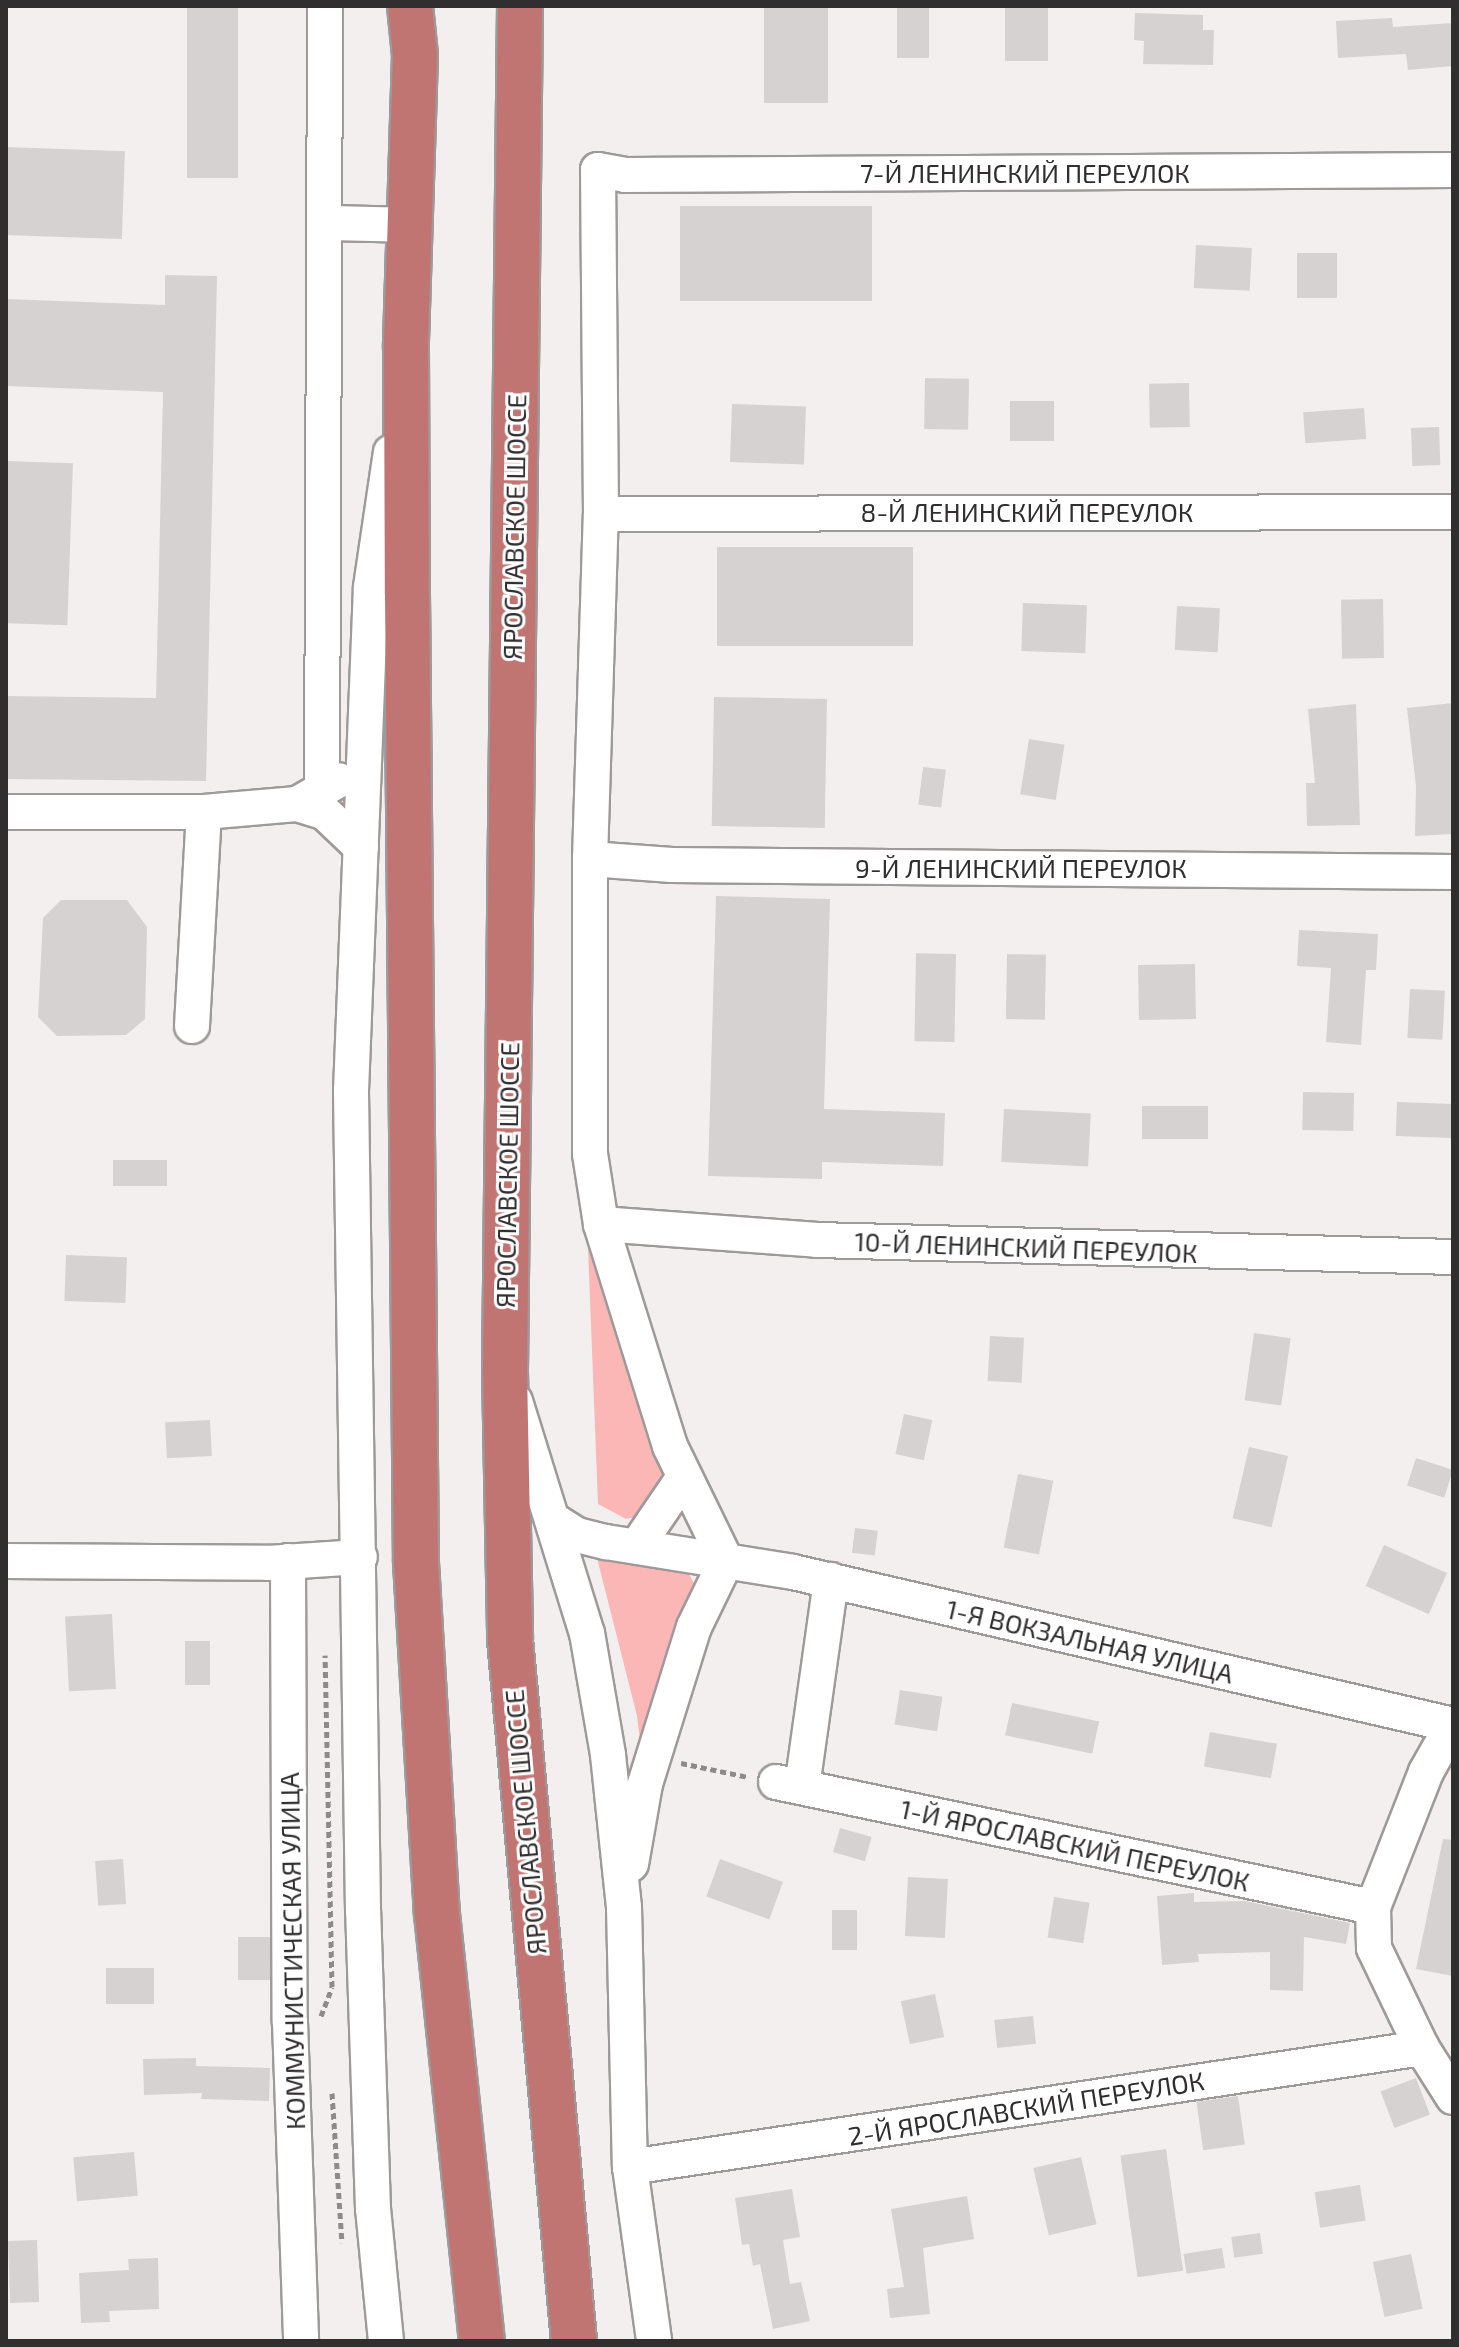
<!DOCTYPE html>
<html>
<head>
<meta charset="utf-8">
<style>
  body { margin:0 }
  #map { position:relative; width:1459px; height:2347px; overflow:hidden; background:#f4efef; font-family:"Exo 2",sans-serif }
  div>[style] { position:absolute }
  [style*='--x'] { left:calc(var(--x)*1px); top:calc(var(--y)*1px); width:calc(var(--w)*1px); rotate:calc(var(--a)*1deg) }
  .green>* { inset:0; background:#fbb7b5 }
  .building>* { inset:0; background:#d6d2d2; transform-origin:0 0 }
  .path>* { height:5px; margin-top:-2.5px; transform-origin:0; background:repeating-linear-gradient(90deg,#8e8a8a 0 6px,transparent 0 10px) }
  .roads { filter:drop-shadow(2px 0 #9f9a9a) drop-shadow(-2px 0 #9f9a9a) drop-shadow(0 2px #9f9a9a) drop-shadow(0 -2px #9f9a9a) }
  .minor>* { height:34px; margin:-17px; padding:0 17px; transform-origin:17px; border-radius:17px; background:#fff }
  .highway>* { height:44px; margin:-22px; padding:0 22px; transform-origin:22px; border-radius:22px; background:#c17573 }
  span { translate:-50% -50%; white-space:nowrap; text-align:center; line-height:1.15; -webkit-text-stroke:6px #fff; paint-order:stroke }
  .street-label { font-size:26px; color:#302e2e }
  .frame { position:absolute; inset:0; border:8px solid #302e2e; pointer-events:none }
</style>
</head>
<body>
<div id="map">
  <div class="green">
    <i style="clip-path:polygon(587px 1223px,670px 1475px,651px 1514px,626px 1519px,598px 1504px)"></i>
    <i style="clip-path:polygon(595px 1550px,683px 1563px,697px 1589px,643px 1764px,637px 1716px)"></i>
  </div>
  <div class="building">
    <i style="left:187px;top:6px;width:51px;height:172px"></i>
    <i style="left:764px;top:6px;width:64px;height:97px"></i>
    <i style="left:1005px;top:6px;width:43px;height:55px"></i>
    <i style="left:897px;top:8px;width:32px;height:50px"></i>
    <i style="clip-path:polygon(1135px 13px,1203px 15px,1203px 30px,1214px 30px,1213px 65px,1143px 64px,1144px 41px,1134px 40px)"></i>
    <i style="clip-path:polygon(1392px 18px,1393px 27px,1453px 23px,1453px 66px,1408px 70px,1406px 54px,1338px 58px,1336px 21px)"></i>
    <i style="left:6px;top:147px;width:119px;height:88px;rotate:2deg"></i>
    <i style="left:680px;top:206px;width:192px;height:95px"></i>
    <i style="left:1196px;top:245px;width:56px;height:43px;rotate:3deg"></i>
    <i style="left:1297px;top:253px;width:40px;height:45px"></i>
    <i style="clip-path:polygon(165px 275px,217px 276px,206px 781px,6px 779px,6px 696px,156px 698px,163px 392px,6px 386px,6px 299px,165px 305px)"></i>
    <i style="left:925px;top:378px;width:44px;height:51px;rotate:1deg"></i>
    <i style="left:1189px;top:383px;width:44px;height:40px;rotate:89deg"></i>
    <i style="left:1010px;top:401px;width:44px;height:40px"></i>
    <i style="left:732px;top:404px;width:74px;height:58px;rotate:2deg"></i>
    <i style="left:1364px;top:408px;width:31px;height:61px;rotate:86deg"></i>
    <i style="left:1439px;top:427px;width:38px;height:28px;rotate:88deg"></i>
    <i style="left:6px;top:461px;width:67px;height:162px;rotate:2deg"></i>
    <i style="left:717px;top:547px;width:196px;height:99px"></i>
    <i style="left:1383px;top:599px;width:59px;height:42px;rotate:89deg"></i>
    <i style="left:1023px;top:603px;width:64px;height:48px;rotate:2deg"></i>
    <i style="left:1177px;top:606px;width:43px;height:44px;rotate:3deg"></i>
    <i style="left:714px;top:697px;width:113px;height:129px;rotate:1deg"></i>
    <i style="clip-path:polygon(1453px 703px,1453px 834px,1415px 836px,1416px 786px,1407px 708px)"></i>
    <i style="clip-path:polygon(1356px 704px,1360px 825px,1307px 826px,1306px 783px,1315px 783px,1308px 709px)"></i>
    <i style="left:1029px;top:739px;width:36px;height:56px;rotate:9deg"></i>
    <i style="left:923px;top:767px;width:23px;height:38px;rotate:7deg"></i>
    <i style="clip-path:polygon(716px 896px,830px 899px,824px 1109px,945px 1113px,943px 1166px,822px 1162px,822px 1179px,708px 1176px)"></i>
    <i style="clip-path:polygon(61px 900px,127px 900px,147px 927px,145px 1019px,126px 1035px,57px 1036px,38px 1017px,43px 918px)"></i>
    <i style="clip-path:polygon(1299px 930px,1378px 934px,1376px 970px,1366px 970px,1361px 1045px,1326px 1042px,1331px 968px,1297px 966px)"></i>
    <i style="left:956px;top:954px;width:88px;height:40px;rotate:91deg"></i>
    <i style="left:1007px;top:954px;width:39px;height:65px;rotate:1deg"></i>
    <i style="left:1195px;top:964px;width:55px;height:57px;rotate:89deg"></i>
    <i style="left:1410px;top:989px;width:35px;height:49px;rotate:3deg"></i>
    <i style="left:1303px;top:1092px;width:51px;height:38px;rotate:1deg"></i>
    <i style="left:1397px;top:1102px;width:56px;height:34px;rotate:2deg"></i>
    <i style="left:1208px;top:1106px;width:33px;height:66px;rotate:90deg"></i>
    <i style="left:1004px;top:1109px;width:87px;height:53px;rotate:3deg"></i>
    <i style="left:113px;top:1160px;width:54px;height:26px"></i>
    <i style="left:66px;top:1255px;width:61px;height:46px;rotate:2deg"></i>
    <i style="left:1254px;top:1333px;width:37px;height:68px;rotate:8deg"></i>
    <i style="left:990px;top:1336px;width:34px;height:45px;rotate:3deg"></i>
    <i style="left:904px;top:1414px;width:29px;height:41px;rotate:12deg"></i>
    <i style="left:210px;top:1420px;width:36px;height:45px;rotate:87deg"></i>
    <i style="left:1249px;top:1447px;width:40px;height:73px;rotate:13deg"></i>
    <i style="left:1416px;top:1458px;width:39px;height:29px;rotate:18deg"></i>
    <i style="left:1018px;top:1474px;width:36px;height:75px;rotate:11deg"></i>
    <i style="left:855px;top:1528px;width:23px;height:25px;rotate:7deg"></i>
    <i style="left:1384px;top:1545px;width:69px;height:45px;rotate:24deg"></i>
    <i style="left:112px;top:1614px;width:75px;height:47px;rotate:87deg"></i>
    <i style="left:185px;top:1641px;width:25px;height:44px"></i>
    <i style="left:900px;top:1690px;width:43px;height:35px;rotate:9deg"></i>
    <i style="left:1012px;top:1703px;width:89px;height:33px;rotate:12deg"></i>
    <i style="left:1210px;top:1732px;width:68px;height:35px;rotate:10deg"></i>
    <i style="left:840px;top:1828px;width:33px;height:25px;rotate:16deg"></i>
    <i style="clip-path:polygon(1443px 1839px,1453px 1840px,1453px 1976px,1416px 1969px)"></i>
    <i style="left:123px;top:1859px;width:45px;height:28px;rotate:86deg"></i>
    <i style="left:720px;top:1859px;width:67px;height:40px;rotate:20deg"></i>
    <i style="left:908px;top:1877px;width:40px;height:59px;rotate:3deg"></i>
    <i style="clip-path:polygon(1194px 1893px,1194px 1902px,1245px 1901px,1350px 1923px,1346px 1944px,1304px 1937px,1303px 1991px,1270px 1990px,1270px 1952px,1198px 1954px,1199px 1962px,1162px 1965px,1157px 1896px)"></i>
    <i style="left:1054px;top:1897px;width:36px;height:41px;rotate:9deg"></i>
    <i style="left:857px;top:1910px;width:40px;height:25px;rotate:90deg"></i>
    <i style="left:238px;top:1937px;width:32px;height:43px"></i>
    <i style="left:106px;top:1968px;width:48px;height:36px"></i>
    <i style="left:935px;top:1994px;width:44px;height:35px;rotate:78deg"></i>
    <i style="left:1033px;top:2016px;width:28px;height:39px;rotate:84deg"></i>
    <i style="clip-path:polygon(196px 2058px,196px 2066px,270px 2068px,269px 2101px,201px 2099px,202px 2093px,144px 2095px,143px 2059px)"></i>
    <i style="left:1416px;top:2078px;width:39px;height:38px;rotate:69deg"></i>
    <i style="left:1238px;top:2096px;width:49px;height:42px;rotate:82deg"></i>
    <i style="left:1166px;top:2149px;width:123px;height:46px;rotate:82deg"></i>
    <i style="left:134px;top:2152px;width:44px;height:61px;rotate:85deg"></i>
    <i style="left:1081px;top:2157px;width:69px;height:49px;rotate:77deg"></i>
    <i style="left:1360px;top:2185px;width:36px;height:46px;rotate:81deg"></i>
    <i style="clip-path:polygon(792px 2189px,800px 2237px,783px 2240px,790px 2284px,801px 2282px,810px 2321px,773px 2329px,760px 2264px,753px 2266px,749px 2244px,742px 2245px,735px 2198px)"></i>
    <i style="clip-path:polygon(967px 2196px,974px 2239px,923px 2248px,930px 2314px,890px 2318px,887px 2289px,904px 2287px,891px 2209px)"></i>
    <i style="left:1260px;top:2233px;width:21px;height:29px;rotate:82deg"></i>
    <i style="left:37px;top:2240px;width:62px;height:29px;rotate:88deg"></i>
    <i style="left:1222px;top:2248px;width:20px;height:39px;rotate:81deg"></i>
    <i style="left:1411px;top:2254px;width:56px;height:39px;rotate:78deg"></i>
    <i style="clip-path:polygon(158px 2258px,159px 2309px,109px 2311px,110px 2322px,81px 2323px,79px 2273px,129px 2270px,128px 2259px)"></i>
  </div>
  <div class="path">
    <i style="--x:681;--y:1763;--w:68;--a:11.8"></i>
    <i style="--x:321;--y:2016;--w:31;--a:-69"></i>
    <i style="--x:332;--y:1987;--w:332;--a:-91.2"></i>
    <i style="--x:332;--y:2093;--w:150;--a:86.2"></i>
  </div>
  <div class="roads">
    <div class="minor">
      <i style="--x:325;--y:223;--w:85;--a:1.3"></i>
      <i style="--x:601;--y:514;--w:852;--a:-0.13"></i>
      <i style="--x:322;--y:792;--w:786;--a:-89.78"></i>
      <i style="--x:297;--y:804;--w:28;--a:17"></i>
      <i style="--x:324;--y:812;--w:51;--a:43.4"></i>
      <i style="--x:6;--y:812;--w:198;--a:0"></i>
      <i style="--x:204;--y:812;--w:93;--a:-4.9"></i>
      <i style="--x:297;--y:804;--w:48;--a:-29.7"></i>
      <i style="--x:590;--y:859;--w:82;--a:4.2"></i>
      <i style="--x:672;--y:865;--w:781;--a:0.51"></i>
      <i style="--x:192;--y:1026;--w:214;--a:-86.8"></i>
      <i style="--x:601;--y:1224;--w:217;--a:4.2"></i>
      <i style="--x:817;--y:1240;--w:636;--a:1.53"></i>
      <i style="--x:515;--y:1401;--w:243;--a:72.8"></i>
      <i style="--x:587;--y:1633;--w:124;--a:80.2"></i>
      <i style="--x:608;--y:1755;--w:153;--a:84"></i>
      <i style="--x:624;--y:1907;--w:260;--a:88.7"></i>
      <i style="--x:630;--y:2167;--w:176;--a:82.1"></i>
      <i style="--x:553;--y:1520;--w:28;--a:32"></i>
      <i style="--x:577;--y:1535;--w:30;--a:14"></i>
      <i style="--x:606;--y:1542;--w:189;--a:9.1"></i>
      <i style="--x:793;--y:1572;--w:678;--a:13.05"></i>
      <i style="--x:637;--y:1546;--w:83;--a:-55.7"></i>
      <i style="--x:6;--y:1561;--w:262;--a:0.4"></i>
      <i style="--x:268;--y:1563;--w:92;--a:-3.7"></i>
      <i style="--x:288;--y:1561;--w:461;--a:89.8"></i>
      <i style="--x:290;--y:2022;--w:319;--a:88"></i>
      <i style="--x:726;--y:1561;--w:128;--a:-116"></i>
      <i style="--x:670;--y:1446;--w:232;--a:-107.3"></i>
      <i style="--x:601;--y:1224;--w:71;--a:-98.9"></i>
      <i style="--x:590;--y:1154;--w:295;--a:-90"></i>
      <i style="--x:590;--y:859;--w:345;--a:-88.2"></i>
      <i style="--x:601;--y:514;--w:344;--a:-90.5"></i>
      <i style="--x:598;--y:170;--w:27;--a:10"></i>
      <i style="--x:625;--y:175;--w:828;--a:-0.35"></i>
      <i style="--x:1453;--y:1724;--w:55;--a:119.4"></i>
      <i style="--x:1426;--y:1772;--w:145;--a:111.4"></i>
      <i style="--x:1373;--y:1907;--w:41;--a:88.6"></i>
      <i style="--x:1374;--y:1948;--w:111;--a:64.4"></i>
      <i style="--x:1422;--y:2048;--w:58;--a:57.7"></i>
      <i style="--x:776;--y:1782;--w:610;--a:11.83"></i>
      <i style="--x:802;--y:1787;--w:209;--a:-82"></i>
      <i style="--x:631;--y:1864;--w:81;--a:-80.1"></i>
      <i style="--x:645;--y:1784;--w:164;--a:-72.7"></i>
      <i style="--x:694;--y:1627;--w:73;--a:-64.1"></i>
      <i style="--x:630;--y:2167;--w:801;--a:-8.54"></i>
      <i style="--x:386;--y:2341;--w:133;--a:-95.6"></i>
      <i style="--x:373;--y:2209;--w:298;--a:-91.9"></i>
      <i style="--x:363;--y:1911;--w:820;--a:-90.84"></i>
      <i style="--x:351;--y:1091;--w:504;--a:-87.73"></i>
      <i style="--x:371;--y:587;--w:136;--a:-81.6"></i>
    </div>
    <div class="highway">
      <i style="--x:410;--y:6;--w:49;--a:84.2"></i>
      <i style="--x:415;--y:55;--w:293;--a:91.8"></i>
      <i style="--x:406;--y:348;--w:246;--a:89.8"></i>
      <i style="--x:407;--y:594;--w:969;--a:89.47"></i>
      <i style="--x:416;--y:1563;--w:352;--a:86.6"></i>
      <i style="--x:437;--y:1914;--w:429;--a:84"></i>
      <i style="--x:520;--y:6;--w:1365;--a:90.63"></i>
      <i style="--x:505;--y:1371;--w:268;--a:88.9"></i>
      <i style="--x:510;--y:1639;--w:705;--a:84.79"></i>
    </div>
  </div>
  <div class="street-label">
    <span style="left:1025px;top:173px">7-Й ЛЕНИНСКИЙ ПЕРЕУЛОК</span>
    <span style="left:1027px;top:512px">8-Й ЛЕНИНСКИЙ ПЕРЕУЛОК</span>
    <span style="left:514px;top:527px;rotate:-89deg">ЯРОСЛАВСКОЕ ШОССЕ</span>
    <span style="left:1021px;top:868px">9-Й ЛЕНИНСКИЙ ПЕРЕУЛОК</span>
    <span style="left:507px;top:1175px;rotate:-89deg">ЯРОСЛАВСКОЕ ШОССЕ</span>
    <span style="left:1026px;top:1247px;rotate:2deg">10-Й ЛЕНИНСКИЙ ПЕРЕУЛОК</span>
    <span style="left:1090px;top:1641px;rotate:13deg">1-Я ВОКЗАЛЬНАЯ УЛИЦА</span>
    <span style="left:525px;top:1822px;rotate:-95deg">ЯРОСЛАВСКОЕ ШОССЕ</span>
    <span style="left:1075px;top:1845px;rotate:12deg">1-Й ЯРОСЛАВСКИЙ ПЕРЕУЛОК</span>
    <span style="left:292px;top:1951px;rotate:-91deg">КОММУНИСТИЧЕСКАЯ УЛИЦА</span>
    <span style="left:1026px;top:2108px;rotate:-9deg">2-Й ЯРОСЛАВСКИЙ ПЕРЕУЛОК</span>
  </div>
  <div class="frame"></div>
</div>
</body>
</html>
